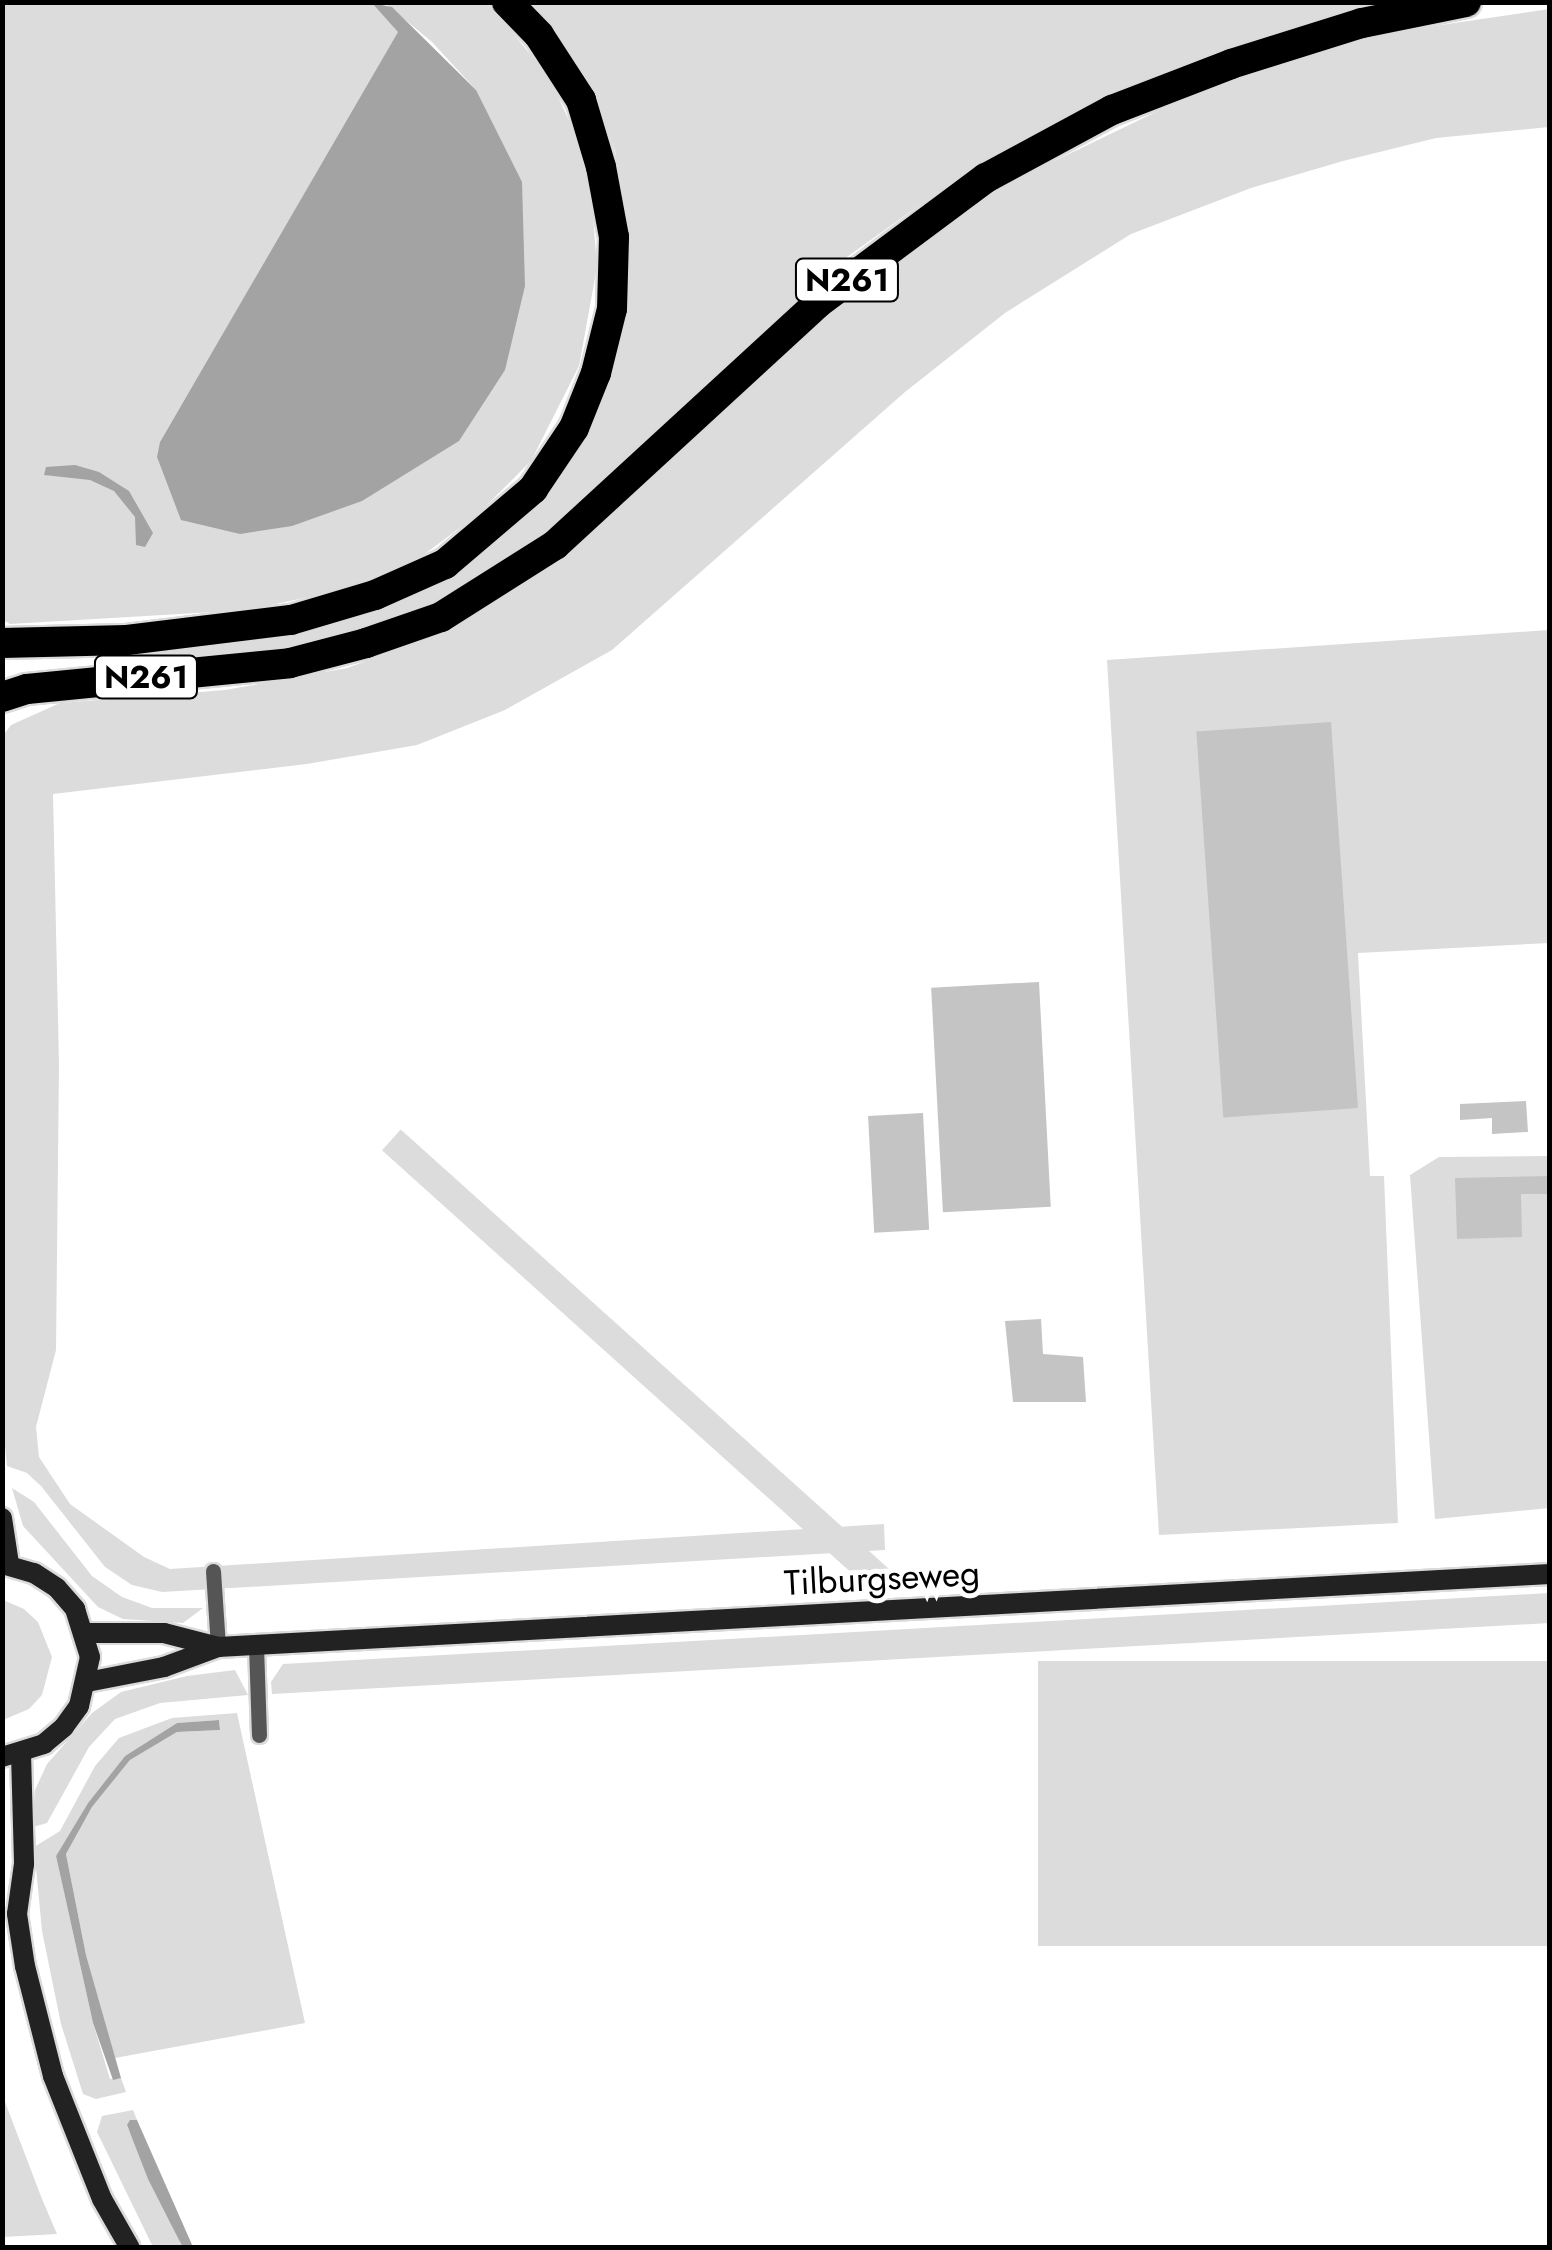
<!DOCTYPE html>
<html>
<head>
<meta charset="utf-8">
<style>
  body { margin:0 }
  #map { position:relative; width:1552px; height:2250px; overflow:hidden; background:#fff; font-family:Jost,sans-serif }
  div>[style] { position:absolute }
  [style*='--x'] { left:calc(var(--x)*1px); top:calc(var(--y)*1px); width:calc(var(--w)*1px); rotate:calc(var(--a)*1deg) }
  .green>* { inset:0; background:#dcdcdc; transform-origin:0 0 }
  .water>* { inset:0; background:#a3a3a3 }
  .building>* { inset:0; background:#c4c4c4; transform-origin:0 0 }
  .roads { filter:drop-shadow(2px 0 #dbdbdb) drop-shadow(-2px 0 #dbdbdb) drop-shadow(0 2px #dbdbdb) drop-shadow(0 -2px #dbdbdb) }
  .lane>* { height:15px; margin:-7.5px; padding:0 7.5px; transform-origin:7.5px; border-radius:7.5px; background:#555 }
  .secondary>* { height:20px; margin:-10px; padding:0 10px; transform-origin:10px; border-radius:10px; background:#222 }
  .highway>* { height:30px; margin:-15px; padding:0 15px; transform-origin:15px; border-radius:15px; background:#000 }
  span { translate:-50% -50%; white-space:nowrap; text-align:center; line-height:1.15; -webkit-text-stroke:10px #fff; paint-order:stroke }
  .shield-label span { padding:2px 8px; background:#fff; border:2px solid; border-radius:8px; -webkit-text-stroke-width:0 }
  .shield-label { font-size:32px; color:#000; font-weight:700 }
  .street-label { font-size:35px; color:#000 }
  .frame { position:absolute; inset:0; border:5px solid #000; pointer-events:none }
</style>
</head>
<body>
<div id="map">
  <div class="green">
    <i style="clip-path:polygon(3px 3px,372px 3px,399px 31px,160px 442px,476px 90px,432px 42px,385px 3px,488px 3px,549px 77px,589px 164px,597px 267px,579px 366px,531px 461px,477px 515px,422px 556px,341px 590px,248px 610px,10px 624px,3px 620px)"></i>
    <i style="clip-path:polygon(532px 3px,1392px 3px,1273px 33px,1146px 82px,1031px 136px,935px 194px,847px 257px,558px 526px,437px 603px,355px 634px,283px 649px,206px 660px,107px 666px,106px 650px,367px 612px,430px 589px,500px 541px,544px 492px,580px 442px,610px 379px,629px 300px,628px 218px,615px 151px,596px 97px,556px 29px)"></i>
    <i style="clip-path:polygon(1549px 9px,1549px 127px,1436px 138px,1343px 161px,1251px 188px,1131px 234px,1005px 313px,905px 392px,612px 650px,505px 710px,417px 745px,307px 764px,53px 794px,59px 1065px,56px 1350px,36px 1427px,39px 1457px,70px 1504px,144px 1557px,170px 1569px,884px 1524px,885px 1550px,162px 1592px,132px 1585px,105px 1567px,41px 1486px,27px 1473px,7px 1466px,2px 1417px,2px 737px,11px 725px,60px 703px,225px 690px,347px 668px,444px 633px,516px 589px,604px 523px,818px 321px,923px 238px,1011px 182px,1185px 98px,1366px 36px)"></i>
    <i style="clip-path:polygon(1549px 630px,1549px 943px,1358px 953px,1370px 1176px,1384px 1176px,1398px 1523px,1159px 1535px,1107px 660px)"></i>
    <i style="clip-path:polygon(1549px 1156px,1549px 1508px,1435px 1519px,1410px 1175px,1439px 1157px)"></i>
    <i style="clip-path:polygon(12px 1488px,34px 1502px,92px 1576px,122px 1597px,152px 1608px,203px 1608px,183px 1623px,123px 1619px,98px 1607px,23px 1526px)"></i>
    <i style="left:889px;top:1569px;width:28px;height:657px;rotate:132deg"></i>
    <i style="clip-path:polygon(1549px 1593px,1549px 1623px,272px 1694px,271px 1682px,283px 1664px)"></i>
    <i style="clip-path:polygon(3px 1600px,24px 1609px,38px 1622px,52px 1657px,42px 1695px,29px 1709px,3px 1720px)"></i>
    <i style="left:1549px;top:1661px;width:285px;height:511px;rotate:90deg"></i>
    <i style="clip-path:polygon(235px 1670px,248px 1695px,160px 1703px,115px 1719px,89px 1747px,47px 1823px,33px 1827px,35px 1790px,47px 1764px,92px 1713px,121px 1692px,187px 1676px)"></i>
    <i style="clip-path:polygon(237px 1713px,305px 2023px,115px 2058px,86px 1955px,66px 1854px,92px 1807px,130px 1760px,177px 1732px,220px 1730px,219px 1720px,177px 1723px,125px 1756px,88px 1803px,56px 1856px,93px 2023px,110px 2079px,121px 2078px,126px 2092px,96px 2099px,83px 2094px,61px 2024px,42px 1931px,34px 1847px,60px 1831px,95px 1766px,119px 1738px,172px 1718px)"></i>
    <i style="clip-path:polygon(2px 2094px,42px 2199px,57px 2234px,3px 2237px)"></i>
    <i style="clip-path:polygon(133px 2110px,137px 2120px,127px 2126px,182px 2247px,153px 2247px,97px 2132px,102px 2116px)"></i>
  </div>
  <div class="water">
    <i style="clip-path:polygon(372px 3px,392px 7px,476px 90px,522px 182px,525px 286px,505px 370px,459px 441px,362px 501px,292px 526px,240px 534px,181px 520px,157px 457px,160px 442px,398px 32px)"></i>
    <i style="clip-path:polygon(75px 465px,99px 472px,129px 491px,153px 533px,145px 547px,136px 545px,135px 517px,114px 491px,90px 480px,44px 475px,46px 467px)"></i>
    <i style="clip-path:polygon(219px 1720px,220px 1730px,177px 1732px,130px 1760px,92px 1807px,66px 1854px,86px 1955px,121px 2078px,113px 2080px,93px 2023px,56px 1856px,88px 1803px,125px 1756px,177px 1723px)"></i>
    <i style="clip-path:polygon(130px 2120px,137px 2120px,193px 2247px,182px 2246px,148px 2179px,127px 2125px)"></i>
  </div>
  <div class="building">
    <i style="left:1331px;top:722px;width:387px;height:135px;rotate:86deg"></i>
    <i style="left:1039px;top:982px;width:225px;height:108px;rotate:87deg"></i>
    <i style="clip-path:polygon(1526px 1101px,1528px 1132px,1492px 1134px,1492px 1118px,1460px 1120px,1460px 1104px)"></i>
    <i style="left:923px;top:1113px;width:117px;height:55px;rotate:87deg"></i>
    <i style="clip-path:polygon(1550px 1176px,1550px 1194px,1521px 1194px,1522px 1237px,1457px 1239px,1455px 1178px)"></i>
    <i style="clip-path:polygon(1041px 1319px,1043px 1354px,1083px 1357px,1086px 1402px,1013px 1402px,1005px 1321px)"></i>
  </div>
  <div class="roads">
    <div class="lane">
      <i style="--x:213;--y:1571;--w:76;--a:86.2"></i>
      <i style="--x:256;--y:1645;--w:90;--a:88.1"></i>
    </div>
    <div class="secondary">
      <i style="--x:2;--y:1518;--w:47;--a:81.3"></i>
      <i style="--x:2;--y:1564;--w:33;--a:16"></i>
      <i style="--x:34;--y:1573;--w:27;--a:33"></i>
      <i style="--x:57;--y:1588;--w:28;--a:49"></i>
      <i style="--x:75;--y:1609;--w:50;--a:72.6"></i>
      <i style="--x:90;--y:1657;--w:50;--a:102.7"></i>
      <i style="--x:79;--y:1706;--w:26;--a:126"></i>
      <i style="--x:64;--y:1727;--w:26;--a:140"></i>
      <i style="--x:44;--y:1744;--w:44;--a:162.8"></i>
      <i style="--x:86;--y:1633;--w:78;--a:0"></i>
      <i style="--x:164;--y:1633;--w:56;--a:14.5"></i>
      <i style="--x:218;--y:1647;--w:1334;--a:-3.14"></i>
      <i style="--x:87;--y:1682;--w:78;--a:-11"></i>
      <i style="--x:164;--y:1667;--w:58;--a:-20.3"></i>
      <i style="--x:21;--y:1754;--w:110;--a:88.4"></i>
      <i style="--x:24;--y:1864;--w:50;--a:98"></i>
      <i style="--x:17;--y:1914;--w:53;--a:81.3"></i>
      <i style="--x:25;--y:1966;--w:114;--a:75.7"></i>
      <i style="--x:53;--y:2076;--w:132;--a:68.3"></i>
      <i style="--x:102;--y:2199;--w:56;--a:60.3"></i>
    </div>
    <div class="highway">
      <i style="--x:2;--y:643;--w:125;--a:-1.4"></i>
      <i style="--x:127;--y:640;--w:165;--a:-7"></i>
      <i style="--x:291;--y:620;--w:88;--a:-16.6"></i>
      <i style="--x:375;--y:595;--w:77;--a:-23.9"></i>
      <i style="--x:445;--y:564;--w:116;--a:-40.4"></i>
      <i style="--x:533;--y:489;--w:73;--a:-56.1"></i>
      <i style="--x:574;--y:428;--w:59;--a:-68.2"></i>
      <i style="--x:596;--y:373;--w:66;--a:-76"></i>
      <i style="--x:612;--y:309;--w:72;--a:-88.4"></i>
      <i style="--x:614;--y:237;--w:71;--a:-100.5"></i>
      <i style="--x:601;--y:167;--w:70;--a:-106.6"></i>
      <i style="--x:581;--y:100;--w:77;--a:-122.9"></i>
      <i style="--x:539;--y:35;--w:46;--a:-134.1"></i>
      <i style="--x:2;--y:697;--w:26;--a:-18"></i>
      <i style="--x:27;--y:689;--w:264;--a:-5.6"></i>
      <i style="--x:290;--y:663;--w:79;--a:-14.7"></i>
      <i style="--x:366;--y:643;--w:79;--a:-19.1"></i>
      <i style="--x:441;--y:617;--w:135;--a:-32.3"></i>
      <i style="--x:555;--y:545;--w:357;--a:-42.6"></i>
      <i style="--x:818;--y:303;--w:209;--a:-36.7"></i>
      <i style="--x:986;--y:178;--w:143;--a:-28.4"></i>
      <i style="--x:1112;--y:110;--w:128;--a:-21.1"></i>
      <i style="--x:1231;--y:64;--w:137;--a:-17.4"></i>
      <i style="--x:1362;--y:23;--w:106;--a:-11.4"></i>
    </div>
  </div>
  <div class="shield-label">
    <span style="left:847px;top:280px">N261</span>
    <span style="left:146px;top:677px">N261</span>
  </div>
  <div class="street-label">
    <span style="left:882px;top:1578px;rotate:-3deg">Tilburgseweg</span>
  </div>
  <div class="frame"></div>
</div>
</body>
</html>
